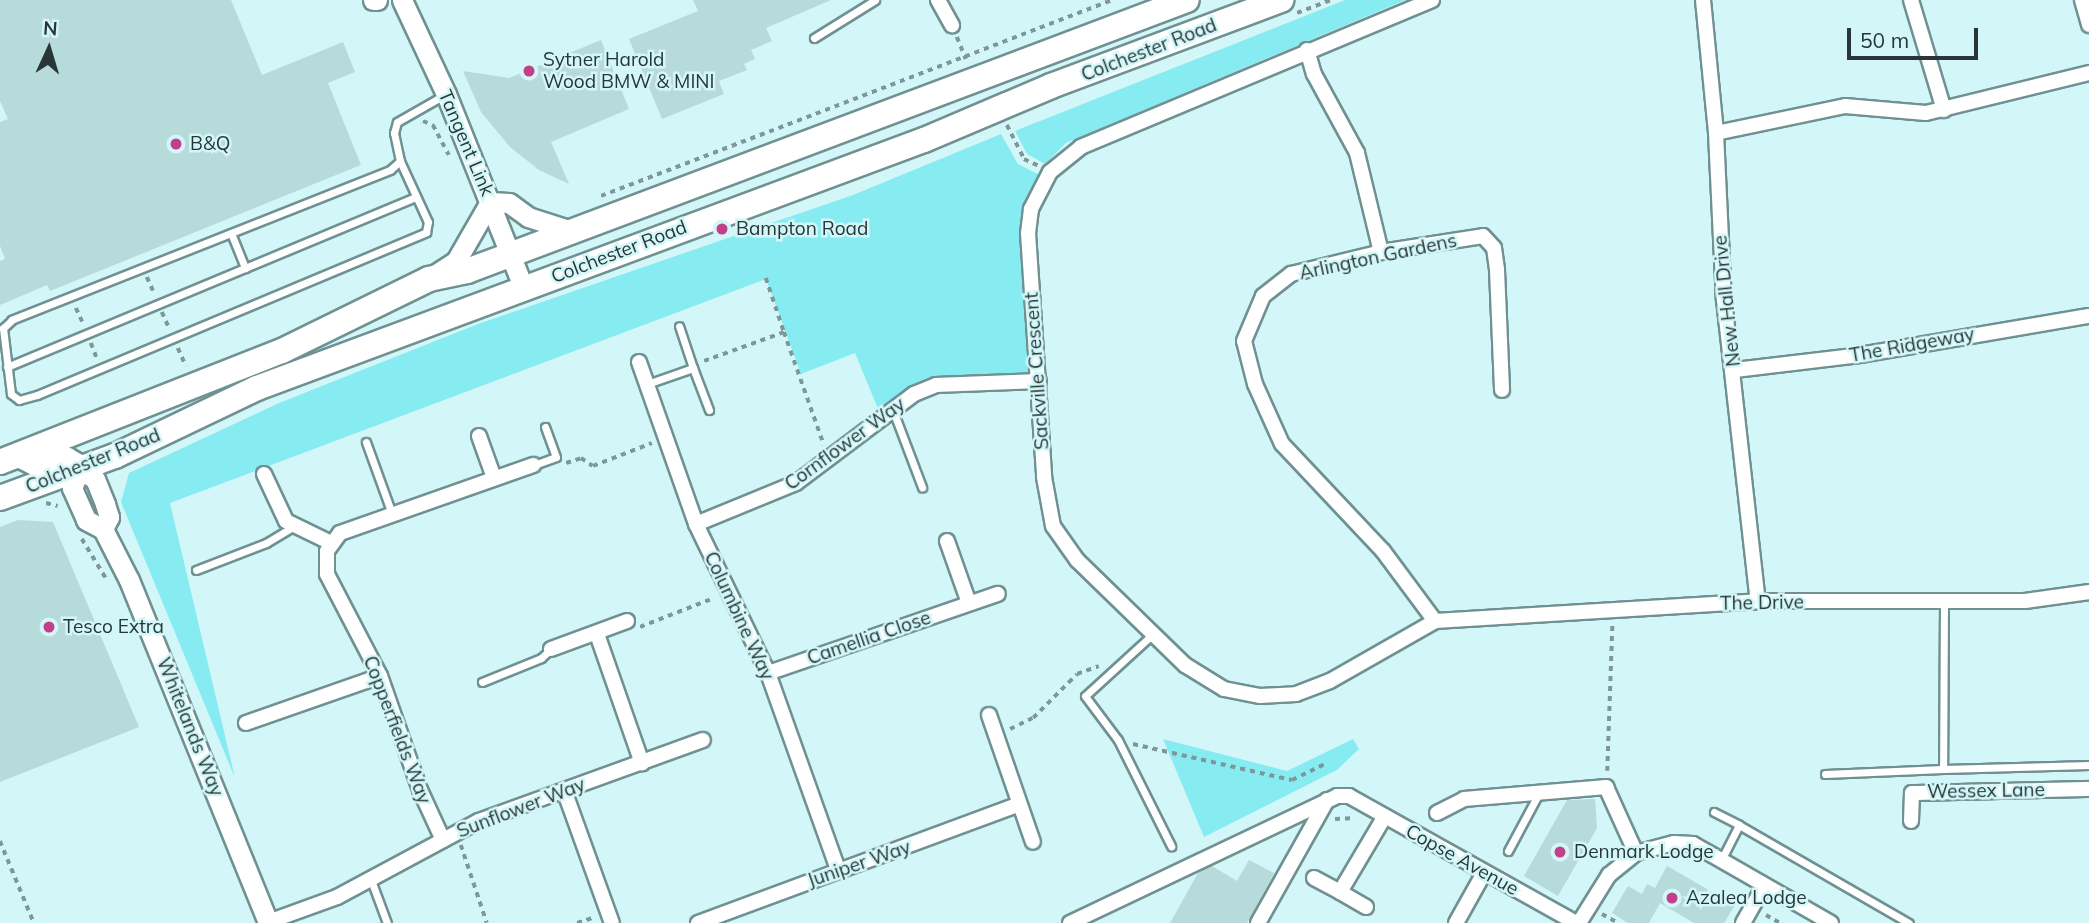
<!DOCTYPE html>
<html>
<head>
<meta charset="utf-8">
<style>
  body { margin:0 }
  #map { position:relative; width:2089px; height:923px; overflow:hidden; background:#d3f7f8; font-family:Mulish,sans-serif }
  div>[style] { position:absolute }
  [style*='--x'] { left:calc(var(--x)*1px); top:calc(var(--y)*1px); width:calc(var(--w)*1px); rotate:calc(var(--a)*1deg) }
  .green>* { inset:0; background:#87ecf1 }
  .building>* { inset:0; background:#b7dadb }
  .path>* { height:3.5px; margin-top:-1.75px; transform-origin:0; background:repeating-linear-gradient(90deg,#7e9798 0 5px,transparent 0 10px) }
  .roads { filter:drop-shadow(2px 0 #709192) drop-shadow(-2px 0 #709192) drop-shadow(0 2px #709192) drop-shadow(0 -2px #709192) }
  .service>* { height:7px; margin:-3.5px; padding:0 3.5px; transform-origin:3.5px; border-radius:3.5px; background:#fff }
  .minor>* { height:14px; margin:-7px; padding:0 7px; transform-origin:7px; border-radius:7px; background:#fff }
  .tertiary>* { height:19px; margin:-9.5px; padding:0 9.5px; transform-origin:9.5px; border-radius:9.5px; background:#fff }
  .trunk>* { height:24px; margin:-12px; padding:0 12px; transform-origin:12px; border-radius:12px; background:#fff }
  .dots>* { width:19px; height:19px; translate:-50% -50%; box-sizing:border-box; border:4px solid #d3f7f8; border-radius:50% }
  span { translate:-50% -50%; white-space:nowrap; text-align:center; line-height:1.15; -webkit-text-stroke:5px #d3f7f8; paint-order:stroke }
  .street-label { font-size:19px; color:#283637 }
  .poi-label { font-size:19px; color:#283637 }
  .left { translate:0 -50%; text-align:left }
  .north { position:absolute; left:14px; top:14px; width:70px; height:70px; -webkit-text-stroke:5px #d3f7f8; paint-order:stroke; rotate:4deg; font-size:19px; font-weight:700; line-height:28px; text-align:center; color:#283637 }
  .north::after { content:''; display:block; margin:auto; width:24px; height:32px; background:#283637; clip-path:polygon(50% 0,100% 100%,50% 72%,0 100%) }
  .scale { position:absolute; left:1847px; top:28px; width:131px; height:32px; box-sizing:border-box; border:4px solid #283637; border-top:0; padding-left:9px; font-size:21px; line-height:24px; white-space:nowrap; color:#283637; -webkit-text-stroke:5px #d3f7f8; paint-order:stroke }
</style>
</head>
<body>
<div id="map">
  <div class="green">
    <i style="clip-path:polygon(1345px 0,1405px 0,1066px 143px,1045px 164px,1027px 154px,1015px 131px)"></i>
    <i style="clip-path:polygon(1001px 134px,1018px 164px,1046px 178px,1031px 209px,1039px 381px,936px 385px,881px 416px,855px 353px,801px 374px,766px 279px,170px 503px,235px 778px,121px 502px,129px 473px,279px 403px,478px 324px,853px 195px)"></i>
    <i style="clip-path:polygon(1163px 739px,1287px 771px,1353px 739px,1359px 749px,1337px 770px,1204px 837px)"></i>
  </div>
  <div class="building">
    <i style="clip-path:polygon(0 0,231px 0,262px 75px,343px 42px,355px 72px,328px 83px,361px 165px,50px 291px,47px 285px,0 305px,0 261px,5px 259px,0 246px,0 122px,8px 119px,0 101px)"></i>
    <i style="clip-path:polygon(693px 0,831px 0,766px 28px,772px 41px,751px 50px,755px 59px,744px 64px,747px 70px,719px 81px,724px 94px,662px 119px,629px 39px,698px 11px)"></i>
    <i style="clip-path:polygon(601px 40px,629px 109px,551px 142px,569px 184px,539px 170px,510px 147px,481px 112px,463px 71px,509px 78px)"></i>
    <i style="clip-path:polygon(18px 520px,53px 522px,139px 727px,0 782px,0 527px)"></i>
    <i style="clip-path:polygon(1595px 799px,1597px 828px,1558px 896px,1524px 876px,1567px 800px)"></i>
    <i style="clip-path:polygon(1249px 860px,1274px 873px,1247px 923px,1170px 923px,1198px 873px,1212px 866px,1237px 881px)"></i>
    <i style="clip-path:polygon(1667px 866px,1735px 905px,1724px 923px,1694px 923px,1660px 903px,1649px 923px,1628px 923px,1612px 913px,1628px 886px,1642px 894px,1647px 884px,1655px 888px)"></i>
  </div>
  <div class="path">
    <i style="--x:1297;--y:13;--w:36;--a:-21"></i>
    <i style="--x:957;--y:37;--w:24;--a:68"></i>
    <i style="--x:423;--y:121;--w:11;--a:22"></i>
    <i style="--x:433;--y:125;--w:34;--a:62"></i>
    <i style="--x:1007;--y:125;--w:38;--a:63"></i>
    <i style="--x:1024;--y:159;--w:17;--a:25"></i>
    <i style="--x:601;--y:196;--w:547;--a:-20.98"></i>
    <i style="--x:147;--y:277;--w:17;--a:66"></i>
    <i style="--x:766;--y:278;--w:57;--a:71.6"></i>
    <i style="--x:76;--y:308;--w:17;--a:65"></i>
    <i style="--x:162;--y:312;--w:17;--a:66"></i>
    <i style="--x:91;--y:343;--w:17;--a:69"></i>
    <i style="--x:178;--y:348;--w:20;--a:66"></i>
    <i style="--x:704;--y:361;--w:85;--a:-19.9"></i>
    <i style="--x:784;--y:332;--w:120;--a:70.5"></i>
    <i style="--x:566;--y:463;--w:16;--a:-18"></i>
    <i style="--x:581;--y:458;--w:14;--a:34"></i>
    <i style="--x:593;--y:466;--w:63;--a:-21.3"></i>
    <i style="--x:46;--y:503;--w:12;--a:14"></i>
    <i style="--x:82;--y:539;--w:48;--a:58.6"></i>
    <i style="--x:640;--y:627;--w:79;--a:-21.4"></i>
    <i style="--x:1010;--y:729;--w:25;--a:-26"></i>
    <i style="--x:1033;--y:718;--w:62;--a:-45"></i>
    <i style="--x:1077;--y:674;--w:23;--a:-20"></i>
    <i style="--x:1133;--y:744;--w:163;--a:12.8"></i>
    <i style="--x:1292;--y:780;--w:39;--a:-26"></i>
    <i style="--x:1607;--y:771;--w:146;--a:-88"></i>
    <i style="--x:1335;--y:819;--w:20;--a:-3"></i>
    <i style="--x:0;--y:841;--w:89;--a:67.5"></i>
    <i style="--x:461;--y:845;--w:82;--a:71.6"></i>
    <i style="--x:1602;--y:914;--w:18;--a:29"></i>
    <i style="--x:1766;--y:915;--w:16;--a:30"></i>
    <i style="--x:577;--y:923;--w:19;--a:-18"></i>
  </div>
  <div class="roads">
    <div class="service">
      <i style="--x:814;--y:38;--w:72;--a:-31.9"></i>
      <i style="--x:400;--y:161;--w:13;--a:138"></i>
      <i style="--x:390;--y:170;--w:407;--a:158.4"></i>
      <i style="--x:12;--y:320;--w:12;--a:138"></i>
      <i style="--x:3;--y:328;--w:66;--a:83.1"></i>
      <i style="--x:11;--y:394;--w:10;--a:37"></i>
      <i style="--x:19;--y:400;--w:19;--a:-16"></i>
      <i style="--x:37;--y:395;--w:422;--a:-22.7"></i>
      <i style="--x:426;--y:232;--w:10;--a:-79"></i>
      <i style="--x:428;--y:222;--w:67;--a:-114.7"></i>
      <i style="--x:400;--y:161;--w:29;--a:-102"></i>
      <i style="--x:394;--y:133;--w:11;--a:-75"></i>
      <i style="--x:397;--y:122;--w:56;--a:-29.7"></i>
      <i style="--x:231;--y:233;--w:38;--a:68"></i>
      <i style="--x:7;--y:367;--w:443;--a:-22.6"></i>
      <i style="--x:693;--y:368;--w:45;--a:69.1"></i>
      <i style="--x:647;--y:384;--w:49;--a:-19.2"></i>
      <i style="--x:693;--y:368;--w:44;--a:-108.4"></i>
      <i style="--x:892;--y:408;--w:85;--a:69.2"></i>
      <i style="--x:366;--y:442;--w:77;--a:70.1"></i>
      <i style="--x:534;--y:465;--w:23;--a:-20"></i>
      <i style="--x:556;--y:457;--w:32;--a:-110"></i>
      <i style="--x:196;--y:570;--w:75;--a:-21.1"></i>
      <i style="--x:266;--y:543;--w:33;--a:-31"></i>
      <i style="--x:1944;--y:602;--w:167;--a:90.3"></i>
      <i style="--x:1943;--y:769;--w:146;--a:-1.6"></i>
      <i style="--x:1154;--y:633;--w:93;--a:137.6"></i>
      <i style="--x:1085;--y:696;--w:55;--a:53.1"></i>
      <i style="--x:1118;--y:740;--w:119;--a:63.4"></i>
      <i style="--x:482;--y:682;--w:64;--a:-22.1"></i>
      <i style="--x:541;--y:658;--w:13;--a:-42"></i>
      <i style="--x:1825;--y:774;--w:118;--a:-2.4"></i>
      <i style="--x:1714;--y:812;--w:28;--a:27"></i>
      <i style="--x:1739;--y:825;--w:39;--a:117"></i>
      <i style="--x:1739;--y:825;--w:196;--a:30"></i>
      <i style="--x:1508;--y:851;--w:66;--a:-61.9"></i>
      <i style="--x:371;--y:880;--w:46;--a:69.6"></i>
    </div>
    <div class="minor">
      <i style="--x:938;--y:0;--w:29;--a:61"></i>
      <i style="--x:1432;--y:0;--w:381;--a:157.3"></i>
      <i style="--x:1081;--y:147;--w:40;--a:141"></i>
      <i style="--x:1050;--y:172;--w:42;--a:117.2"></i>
      <i style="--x:1031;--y:209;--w:24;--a:97"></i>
      <i style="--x:1028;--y:233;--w:245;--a:86.2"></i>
      <i style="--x:1044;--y:477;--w:50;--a:79.6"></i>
      <i style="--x:1053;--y:526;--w:42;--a:54.8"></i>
      <i style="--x:1077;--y:560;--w:151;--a:44.2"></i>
      <i style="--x:1185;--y:665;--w:46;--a:31.6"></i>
      <i style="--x:1224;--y:689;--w:37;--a:11"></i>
      <i style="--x:1260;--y:696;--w:36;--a:-3"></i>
      <i style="--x:1296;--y:694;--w:36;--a:-21"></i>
      <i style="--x:1330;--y:681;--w:121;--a:-29.7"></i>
      <i style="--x:1435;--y:621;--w:324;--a:-3.5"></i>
      <i style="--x:1758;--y:601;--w:267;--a:0"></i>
      <i style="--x:2025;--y:601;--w:65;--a:-8"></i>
      <i style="--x:1703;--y:0;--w:134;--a:84.4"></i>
      <i style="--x:1716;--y:133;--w:167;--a:87.3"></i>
      <i style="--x:1724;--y:300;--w:303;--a:83.6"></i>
      <i style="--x:1911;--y:0;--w:115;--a:73.3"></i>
      <i style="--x:2082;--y:0;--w:26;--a:74"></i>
      <i style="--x:1307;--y:50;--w:25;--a:74"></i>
      <i style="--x:1314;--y:74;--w:90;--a:61.4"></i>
      <i style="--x:1357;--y:153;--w:102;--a:76.4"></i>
      <i style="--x:1716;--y:133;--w:132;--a:-11.8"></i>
      <i style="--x:1845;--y:106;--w:81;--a:4.9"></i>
      <i style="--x:1926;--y:113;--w:168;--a:-13.8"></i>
      <i style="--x:639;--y:362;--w:172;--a:70.6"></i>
      <i style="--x:696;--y:524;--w:165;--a:64.2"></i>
      <i style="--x:768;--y:673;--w:209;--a:70.4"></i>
      <i style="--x:1735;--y:370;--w:126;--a:-6.8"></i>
      <i style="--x:1860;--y:355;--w:232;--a:-9.7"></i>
      <i style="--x:479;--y:436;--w:45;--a:70.3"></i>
      <i style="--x:264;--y:474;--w:52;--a:64.9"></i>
      <i style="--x:286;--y:521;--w:48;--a:26"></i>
      <i style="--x:696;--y:524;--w:108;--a:-22.3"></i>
      <i style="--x:796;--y:483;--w:148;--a:-37"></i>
      <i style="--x:914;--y:394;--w:24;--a:-22"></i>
      <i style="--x:936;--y:385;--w:103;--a:-2.2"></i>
      <i style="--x:947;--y:541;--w:66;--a:70.5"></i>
      <i style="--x:1435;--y:621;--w:87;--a:-126.6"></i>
      <i style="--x:1383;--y:551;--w:147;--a:-133.3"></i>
      <i style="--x:1282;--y:444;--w:66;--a:-114.2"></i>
      <i style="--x:1255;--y:384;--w:44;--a:-104.3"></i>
      <i style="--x:1244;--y:341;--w:49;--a:-67.1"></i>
      <i style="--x:1263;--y:296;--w:36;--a:-38"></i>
      <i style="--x:1291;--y:274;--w:93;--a:-13.7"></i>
      <i style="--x:1381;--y:252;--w:103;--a:-8.9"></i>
      <i style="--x:1483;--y:236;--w:16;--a:47"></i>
      <i style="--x:1494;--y:248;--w:22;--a:82"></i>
      <i style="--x:1497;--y:270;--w:120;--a:87.6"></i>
      <i style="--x:597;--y:634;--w:137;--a:70.8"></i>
      <i style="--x:551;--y:649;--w:81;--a:-20.2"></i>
      <i style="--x:768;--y:673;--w:243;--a:-19"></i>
      <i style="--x:989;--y:715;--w:134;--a:70.9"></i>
      <i style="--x:246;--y:723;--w:142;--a:-19.3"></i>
      <i style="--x:564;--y:790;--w:141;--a:70.2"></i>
      <i style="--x:1437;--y:813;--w:30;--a:-27"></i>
      <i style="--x:1464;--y:799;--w:143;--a:-4.8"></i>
      <i style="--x:1606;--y:787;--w:72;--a:65.6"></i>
      <i style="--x:1911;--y:821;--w:28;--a:-88"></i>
      <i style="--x:1912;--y:793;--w:177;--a:-1.3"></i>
      <i style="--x:443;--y:840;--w:55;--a:-114.7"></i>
      <i style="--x:420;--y:790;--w:121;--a:-109.3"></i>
      <i style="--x:380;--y:676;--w:115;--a:-117.5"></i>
      <i style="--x:327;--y:574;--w:23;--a:-90"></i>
      <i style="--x:327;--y:551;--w:22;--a:-54"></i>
      <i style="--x:340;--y:533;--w:205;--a:-19.4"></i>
      <i style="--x:1314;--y:878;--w:30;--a:28"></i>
      <i style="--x:1340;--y:892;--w:88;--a:-59.4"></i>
      <i style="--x:1340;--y:892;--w:30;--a:30"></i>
      <i style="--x:268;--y:922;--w:73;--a:-19.9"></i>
      <i style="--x:337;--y:897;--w:161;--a:-28.2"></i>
      <i style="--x:479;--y:821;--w:238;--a:-19.9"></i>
      <i style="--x:698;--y:923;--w:342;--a:-20.3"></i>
      <i style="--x:1070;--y:923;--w:296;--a:-25.4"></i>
      <i style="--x:1337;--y:796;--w:12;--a:0"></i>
      <i style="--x:1349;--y:796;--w:260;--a:29.2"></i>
      <i style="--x:1258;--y:923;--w:141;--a:-60.7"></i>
      <i style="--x:1456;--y:923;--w:57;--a:-60.8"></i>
      <i style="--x:1579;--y:923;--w:57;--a:-58"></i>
      <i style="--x:1609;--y:875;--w:35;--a:-39"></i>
      <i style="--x:1636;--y:853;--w:39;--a:-15"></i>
      <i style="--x:1674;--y:843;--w:19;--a:3"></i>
      <i style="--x:1693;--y:844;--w:159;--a:29.8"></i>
      <i style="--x:1743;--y:923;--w:43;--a:-60.4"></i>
    </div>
    <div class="tertiary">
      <i style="--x:373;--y:0;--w:4;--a:0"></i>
      <i style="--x:402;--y:0;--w:104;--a:64.9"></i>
      <i style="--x:446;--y:94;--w:210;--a:68.2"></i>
      <i style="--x:490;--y:202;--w:19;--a:3"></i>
      <i style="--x:509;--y:203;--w:24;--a:36"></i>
      <i style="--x:528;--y:217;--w:46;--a:17.7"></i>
      <i style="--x:436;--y:274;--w:24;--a:-33"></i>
      <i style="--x:456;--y:261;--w:68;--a:-60"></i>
      <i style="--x:16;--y:456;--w:25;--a:27"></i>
      <i style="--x:38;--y:467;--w:31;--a:-19"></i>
      <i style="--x:67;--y:457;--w:16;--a:30"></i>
      <i style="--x:81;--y:465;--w:25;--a:111"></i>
      <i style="--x:72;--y:488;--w:35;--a:66"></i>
      <i style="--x:86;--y:520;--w:19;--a:28"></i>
      <i style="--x:103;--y:529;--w:57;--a:63"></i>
      <i style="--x:129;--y:580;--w:370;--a:67.9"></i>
      <i style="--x:80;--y:469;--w:18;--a:34"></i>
      <i style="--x:95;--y:479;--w:27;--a:68"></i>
      <i style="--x:105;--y:504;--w:14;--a:73"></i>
      <i style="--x:109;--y:517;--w:13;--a:117"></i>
    </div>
    <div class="trunk">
      <i style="--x:0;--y:462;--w:303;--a:-21.5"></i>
      <i style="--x:282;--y:351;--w:164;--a:-26.1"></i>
      <i style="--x:429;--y:279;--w:39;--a:-12"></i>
      <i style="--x:467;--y:271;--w:769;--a:-20.63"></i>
      <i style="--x:0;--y:498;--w:122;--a:-20.1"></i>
      <i style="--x:115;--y:456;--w:157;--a:-25.6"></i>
      <i style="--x:257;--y:388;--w:712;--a:-20.4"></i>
      <i style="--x:924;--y:140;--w:138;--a:-23"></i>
      <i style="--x:1051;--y:86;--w:246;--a:-20.5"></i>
    </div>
  </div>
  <div class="dots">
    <i style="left:529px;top:71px;background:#c14089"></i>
    <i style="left:176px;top:144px;background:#c14089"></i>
    <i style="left:722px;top:229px;background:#c14089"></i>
    <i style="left:49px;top:627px;background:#c14089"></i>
    <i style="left:1560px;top:852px;background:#c14089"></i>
    <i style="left:1672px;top:898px;background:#c14089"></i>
  </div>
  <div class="street-label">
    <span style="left:1149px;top:50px;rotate:-21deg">Colchester Road</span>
    <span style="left:466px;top:143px;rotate:67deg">Tangent Link</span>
    <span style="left:619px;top:252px;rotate:-21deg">Colchester Road</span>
    <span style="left:1378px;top:257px;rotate:-12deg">Arlington Gardens</span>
    <span style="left:1727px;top:301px;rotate:-96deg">New Hall Drive</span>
    <span style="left:1912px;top:345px;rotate:-10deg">The Ridgeway</span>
    <span style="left:1037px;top:371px;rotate:-94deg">Sackville Crescent</span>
    <span style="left:845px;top:444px;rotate:-36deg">Cornflower Way</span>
    <span style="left:93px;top:461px;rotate:-22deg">Colchester Road</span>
    <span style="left:1762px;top:603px;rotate:-1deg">The Drive</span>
    <span style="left:739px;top:616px;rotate:65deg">Columbine Way</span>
    <span style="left:869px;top:638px;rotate:-19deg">Camellia Close</span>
    <span style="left:190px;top:727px;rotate:68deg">Whitelands Way</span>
    <span style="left:397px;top:730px;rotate:69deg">Copperfields Way</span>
    <span style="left:1986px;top:791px;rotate:-1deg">Wessex Lane</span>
    <span style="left:521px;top:808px;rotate:-21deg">Sunflower Way</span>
    <span style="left:1462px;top:860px;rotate:29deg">Copse Avenue</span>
    <span style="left:859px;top:864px;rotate:-19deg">Juniper Way</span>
  </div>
  <div class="poi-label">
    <span class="left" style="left:543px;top:71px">Sytner Harold<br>Wood BMW &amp; MINI</span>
    <span class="left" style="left:190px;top:144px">B&amp;Q</span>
    <span class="left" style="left:736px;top:229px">Bampton Road</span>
    <span class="left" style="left:63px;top:627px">Tesco Extra</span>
    <span class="left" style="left:1574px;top:852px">Denmark Lodge</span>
    <span class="left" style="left:1686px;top:898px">Azalea Lodge</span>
  </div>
  <div class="north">N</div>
  <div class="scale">50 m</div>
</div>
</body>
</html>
